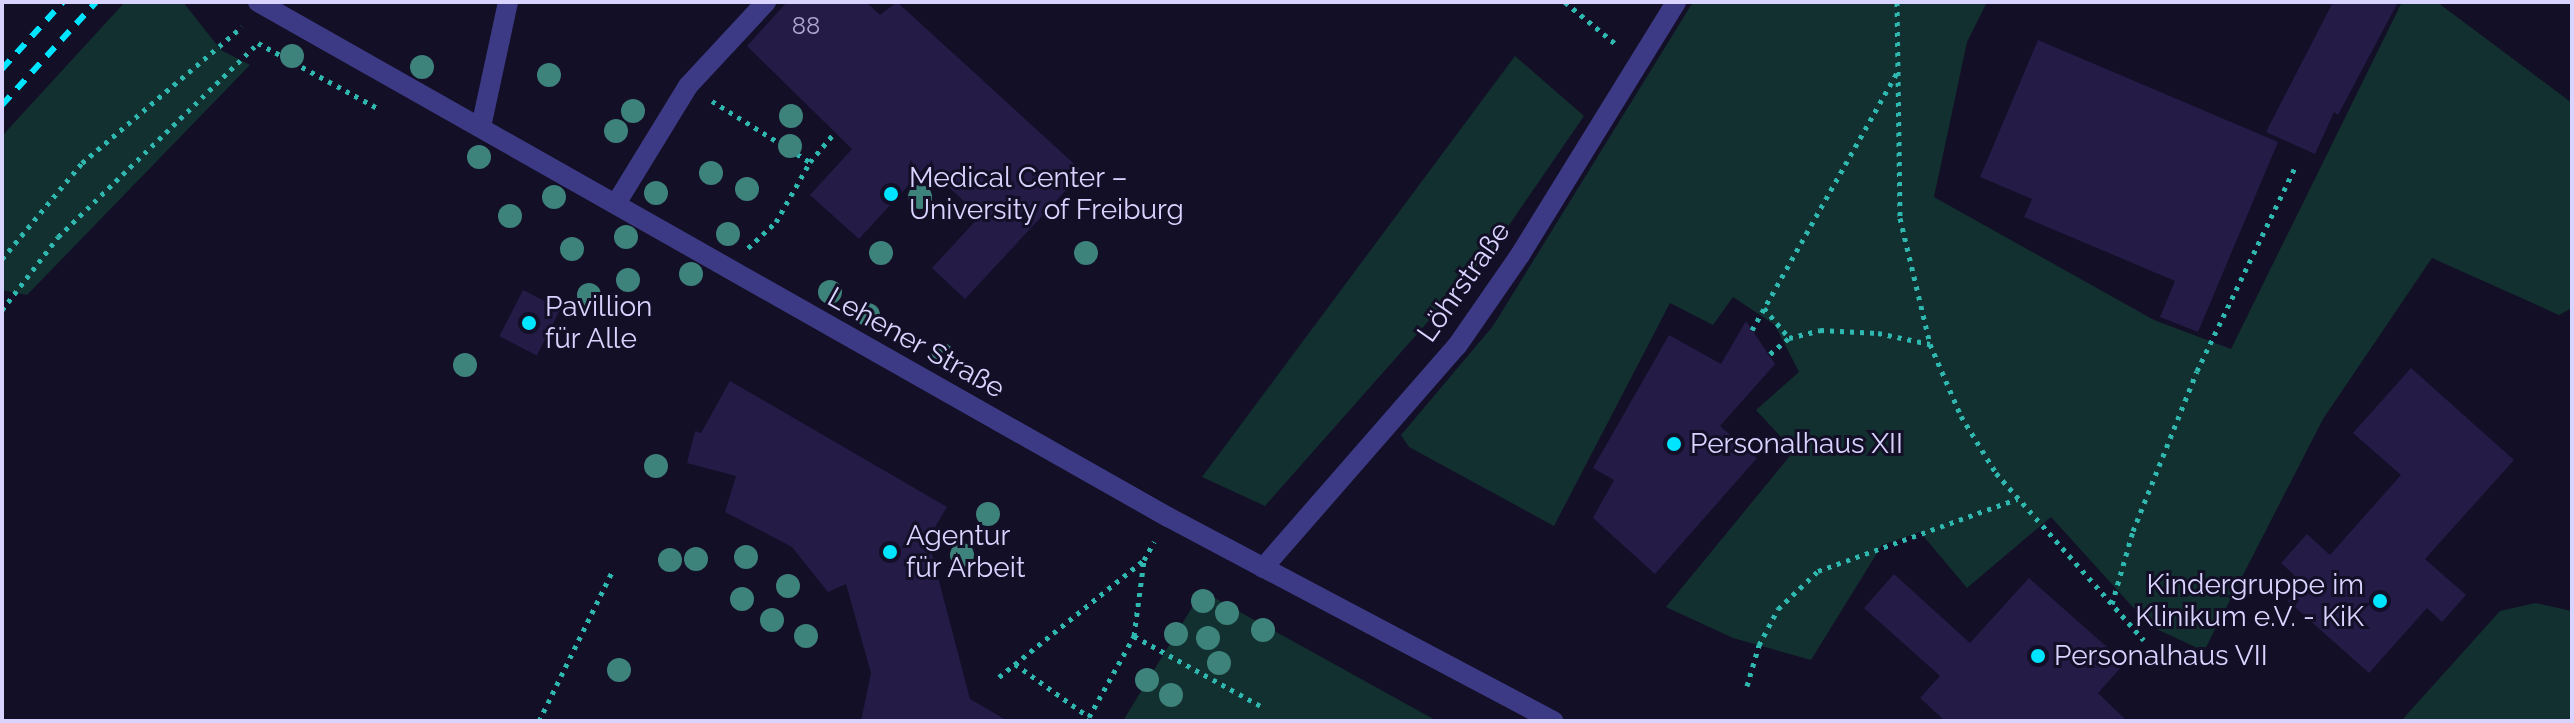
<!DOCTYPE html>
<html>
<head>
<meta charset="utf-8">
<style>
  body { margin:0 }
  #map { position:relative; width:2574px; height:723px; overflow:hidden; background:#130f26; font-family:Raleway,sans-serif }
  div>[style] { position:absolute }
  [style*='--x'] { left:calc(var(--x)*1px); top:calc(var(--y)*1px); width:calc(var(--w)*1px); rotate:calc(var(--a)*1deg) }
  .green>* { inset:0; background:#12302f }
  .building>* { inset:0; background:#241b47; transform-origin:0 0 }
  .path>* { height:5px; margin-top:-2.5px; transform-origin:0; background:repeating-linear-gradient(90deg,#2fb8b0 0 4px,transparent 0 10px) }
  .minor>* { height:20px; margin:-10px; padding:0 10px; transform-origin:10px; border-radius:10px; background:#3d3a85 }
  .rail>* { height:6px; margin-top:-3px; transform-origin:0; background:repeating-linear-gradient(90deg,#00e5ff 0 12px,transparent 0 22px) }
  .trees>* { width:24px; height:24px; margin:-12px; border-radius:50%; background:#3d827b }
  .dots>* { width:22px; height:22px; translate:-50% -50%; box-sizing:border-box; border:4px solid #130f26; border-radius:50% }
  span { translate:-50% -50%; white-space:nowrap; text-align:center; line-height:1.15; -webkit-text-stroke:6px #130f26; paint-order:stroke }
  .number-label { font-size:24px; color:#aca6d1 }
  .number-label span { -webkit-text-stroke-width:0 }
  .poi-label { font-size:28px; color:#d9d4ff }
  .left { translate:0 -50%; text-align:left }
  .right { translate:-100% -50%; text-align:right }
  .street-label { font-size:28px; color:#d9d4ff }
  .frame { position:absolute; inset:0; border:4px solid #d9d4ff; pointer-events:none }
</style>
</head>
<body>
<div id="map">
  <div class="green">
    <i style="clip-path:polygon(125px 2px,183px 2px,221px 50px,250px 65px,27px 295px,2px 290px,2px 136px)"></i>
    <i style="clip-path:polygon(1693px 2px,1987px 2px,1967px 42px,1934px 197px,2154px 320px,2231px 349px,2402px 2px,2437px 2px,2572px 103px,2572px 308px,2559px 315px,2432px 258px,2323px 419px,2204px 651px,2150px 626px,2051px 517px,1967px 588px,1920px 532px,1882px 545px,1811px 660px,1733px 638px,1666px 607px,1794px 451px,1756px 410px,1799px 372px,1775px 325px,1733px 297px,1713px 325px,1670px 303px,1554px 526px,1409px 447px,1401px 435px,1493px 326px)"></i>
    <i style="clip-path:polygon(1515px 56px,1584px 116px,1494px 247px,1265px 506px,1202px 477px)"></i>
    <i style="clip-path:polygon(1202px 591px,1437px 721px,1123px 721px)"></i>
    <i style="clip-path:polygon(2535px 603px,2572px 611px,2572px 721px,2401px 721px,2500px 611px)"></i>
  </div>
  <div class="building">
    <i style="clip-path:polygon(787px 2px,866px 2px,880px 15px,897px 2px,1083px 172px,965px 299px,932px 268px,980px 216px,926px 166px,859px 239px,810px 195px,852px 149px,747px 46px)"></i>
    <i style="clip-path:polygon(2333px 2px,2398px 2px,2338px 115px,2334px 112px,2315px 154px,2266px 132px)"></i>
    <i style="clip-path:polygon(2038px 40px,2278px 142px,2198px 332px,2160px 317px,2175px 281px,2024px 217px,2032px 199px,1980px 177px)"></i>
    <i style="left:523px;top:290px;width:42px;height:52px;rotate:27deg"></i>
    <i style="clip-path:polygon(1746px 321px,1775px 364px,1720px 426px,1757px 458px,1655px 574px,1593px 518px,1614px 480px,1593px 468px,1669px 335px,1721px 364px)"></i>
    <i style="clip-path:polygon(2411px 368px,2514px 460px,2425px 559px,2466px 595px,2442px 622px,2427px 608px,2369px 673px,2288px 601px,2304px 584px,2281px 563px,2307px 534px,2330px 555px,2401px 475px,2353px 433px)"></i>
    <i style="clip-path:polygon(730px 381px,947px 507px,928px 539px,970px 699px,1008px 721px,861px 721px,871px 673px,846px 584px,828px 592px,792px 547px,725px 512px,736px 476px,687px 463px,695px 431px,701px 433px)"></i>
    <i style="clip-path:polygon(1894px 574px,1970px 643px,2029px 578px,2125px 663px,2098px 693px,2127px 721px,1945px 721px,1920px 698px,1940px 676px,1864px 608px)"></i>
  </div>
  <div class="path">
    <i style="--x:1565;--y:2;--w:67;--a:39.6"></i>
    <i style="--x:1897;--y:2;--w:216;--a:89.2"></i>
    <i style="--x:1900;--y:218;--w:130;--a:76.6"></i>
    <i style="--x:1930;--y:344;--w:78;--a:66.7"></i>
    <i style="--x:1961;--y:416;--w:67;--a:58.4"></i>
    <i style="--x:1996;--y:473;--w:223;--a:48.5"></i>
    <i style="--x:258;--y:43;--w:138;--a:28.6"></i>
    <i style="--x:712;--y:101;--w:115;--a:31.9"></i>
    <i style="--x:748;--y:248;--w:38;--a:-43"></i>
    <i style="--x:776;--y:222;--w:69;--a:-60.5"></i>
    <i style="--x:810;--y:162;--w:38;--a:-50"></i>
    <i style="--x:2;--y:259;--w:125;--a:-50.2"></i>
    <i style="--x:82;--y:163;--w:210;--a:-40.4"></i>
    <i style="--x:1764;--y:308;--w:39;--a:50"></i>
    <i style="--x:2;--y:310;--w:92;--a:-52.5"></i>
    <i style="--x:58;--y:237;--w:279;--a:-44.1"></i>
    <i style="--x:1752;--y:330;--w:295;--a:-60.6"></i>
    <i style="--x:1770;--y:354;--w:25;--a:-40"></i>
    <i style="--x:1789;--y:338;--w:32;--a:-14"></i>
    <i style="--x:1820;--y:330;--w:58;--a:3"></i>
    <i style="--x:1878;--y:333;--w:53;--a:11.9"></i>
    <i style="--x:2112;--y:604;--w:76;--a:-74"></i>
    <i style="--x:2133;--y:531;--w:172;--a:-68.2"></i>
    <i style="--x:2197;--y:371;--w:229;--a:-64.3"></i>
    <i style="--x:1134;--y:636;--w:145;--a:28.9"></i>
    <i style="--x:1015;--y:664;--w:91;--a:35.6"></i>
    <i style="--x:1089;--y:717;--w:93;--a:-60.9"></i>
    <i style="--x:1134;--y:636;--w:77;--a:-82.5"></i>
    <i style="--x:999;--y:677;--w:186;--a:-38.9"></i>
    <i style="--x:1144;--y:560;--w:21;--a:-61"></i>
    <i style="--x:1747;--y:686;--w:43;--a:-73.7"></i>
    <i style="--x:1759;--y:645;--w:41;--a:-62.2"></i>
    <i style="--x:1778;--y:609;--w:55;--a:-43.5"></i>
    <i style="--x:1818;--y:571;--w:212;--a:-19.9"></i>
    <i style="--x:539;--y:721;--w:166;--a:-63.9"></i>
  </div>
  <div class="minor">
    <i style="--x:258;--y:2;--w:1046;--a:29.51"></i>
    <i style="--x:1168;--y:517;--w:436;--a:27.9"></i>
    <i style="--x:481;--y:127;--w:128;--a:-77.8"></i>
    <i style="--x:617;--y:202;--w:136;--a:-58.5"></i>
    <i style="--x:688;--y:86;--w:115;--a:-47.1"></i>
    <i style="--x:1263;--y:568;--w:295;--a:-48.9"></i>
    <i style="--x:1457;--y:346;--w:111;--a:-55.3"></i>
    <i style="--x:1520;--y:255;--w:297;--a:-58.3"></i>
  </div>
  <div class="rail">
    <i style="--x:2;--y:69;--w:91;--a:-47.7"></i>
    <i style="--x:2;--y:105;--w:139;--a:-47.6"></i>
  </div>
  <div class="trees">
    <i style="left:292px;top:56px"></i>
    <i style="left:422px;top:67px"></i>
    <i style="left:549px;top:75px"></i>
    <i style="left:633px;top:111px"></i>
    <i style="left:791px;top:116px"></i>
    <i style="left:616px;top:131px"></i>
    <i style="left:790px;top:146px"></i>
    <i style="left:479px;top:157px"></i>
    <i style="left:711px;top:173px"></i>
    <i style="left:747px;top:189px"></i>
    <i style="left:656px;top:193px"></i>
    <i style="left:554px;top:197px"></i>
    <i style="left:920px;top:197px"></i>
    <i style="left:510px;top:216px"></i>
    <i style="left:728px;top:234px"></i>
    <i style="left:626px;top:237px"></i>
    <i style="left:572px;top:249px"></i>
    <i style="left:881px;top:253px"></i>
    <i style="left:1086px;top:253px"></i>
    <i style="left:691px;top:274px"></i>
    <i style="left:628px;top:280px"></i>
    <i style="left:830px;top:292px"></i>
    <i style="left:589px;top:295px"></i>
    <i style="left:868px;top:315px"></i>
    <i style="left:942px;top:355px"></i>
    <i style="left:465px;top:365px"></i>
    <i style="left:656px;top:466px"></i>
    <i style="left:988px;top:514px"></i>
    <i style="left:962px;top:555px"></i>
    <i style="left:746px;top:557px"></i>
    <i style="left:696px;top:559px"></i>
    <i style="left:670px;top:560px"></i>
    <i style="left:788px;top:586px"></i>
    <i style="left:742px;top:599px"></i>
    <i style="left:1203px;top:601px"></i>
    <i style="left:1227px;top:613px"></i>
    <i style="left:772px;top:620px"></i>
    <i style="left:1263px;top:630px"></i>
    <i style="left:1176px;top:634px"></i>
    <i style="left:806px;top:636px"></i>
    <i style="left:1208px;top:638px"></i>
    <i style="left:1219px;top:663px"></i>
    <i style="left:619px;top:670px"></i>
    <i style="left:1147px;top:680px"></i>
    <i style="left:1171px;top:695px"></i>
  </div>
  <div class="dots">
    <i style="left:891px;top:194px;background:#00e5ff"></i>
    <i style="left:529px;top:323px;background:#00e5ff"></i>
    <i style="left:1674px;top:444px;background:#00e5ff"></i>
    <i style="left:890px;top:552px;background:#00e5ff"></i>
    <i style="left:2380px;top:601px;background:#00e5ff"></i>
    <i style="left:2038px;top:656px;background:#00e5ff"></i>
  </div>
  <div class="number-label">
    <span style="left:806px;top:26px">88</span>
  </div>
  <div class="poi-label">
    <span class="left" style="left:909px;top:194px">Medical Center –<br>University of Freiburg</span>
    <span class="left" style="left:545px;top:323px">Pavillion<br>für Alle</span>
    <span class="left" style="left:1690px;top:444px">Personalhaus XII</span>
    <span class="left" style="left:906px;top:552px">Agentur<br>für Arbeit</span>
    <span class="right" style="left:2364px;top:601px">Kindergruppe im<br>Klinikum e.V. - KiK</span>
    <span class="left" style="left:2054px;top:656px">Personalhaus VII</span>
  </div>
  <div class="street-label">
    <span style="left:1464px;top:282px;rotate:-55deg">Löhrstraße</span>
    <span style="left:916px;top:343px;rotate:29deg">Lehener Straße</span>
  </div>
  <div class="frame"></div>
</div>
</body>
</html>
